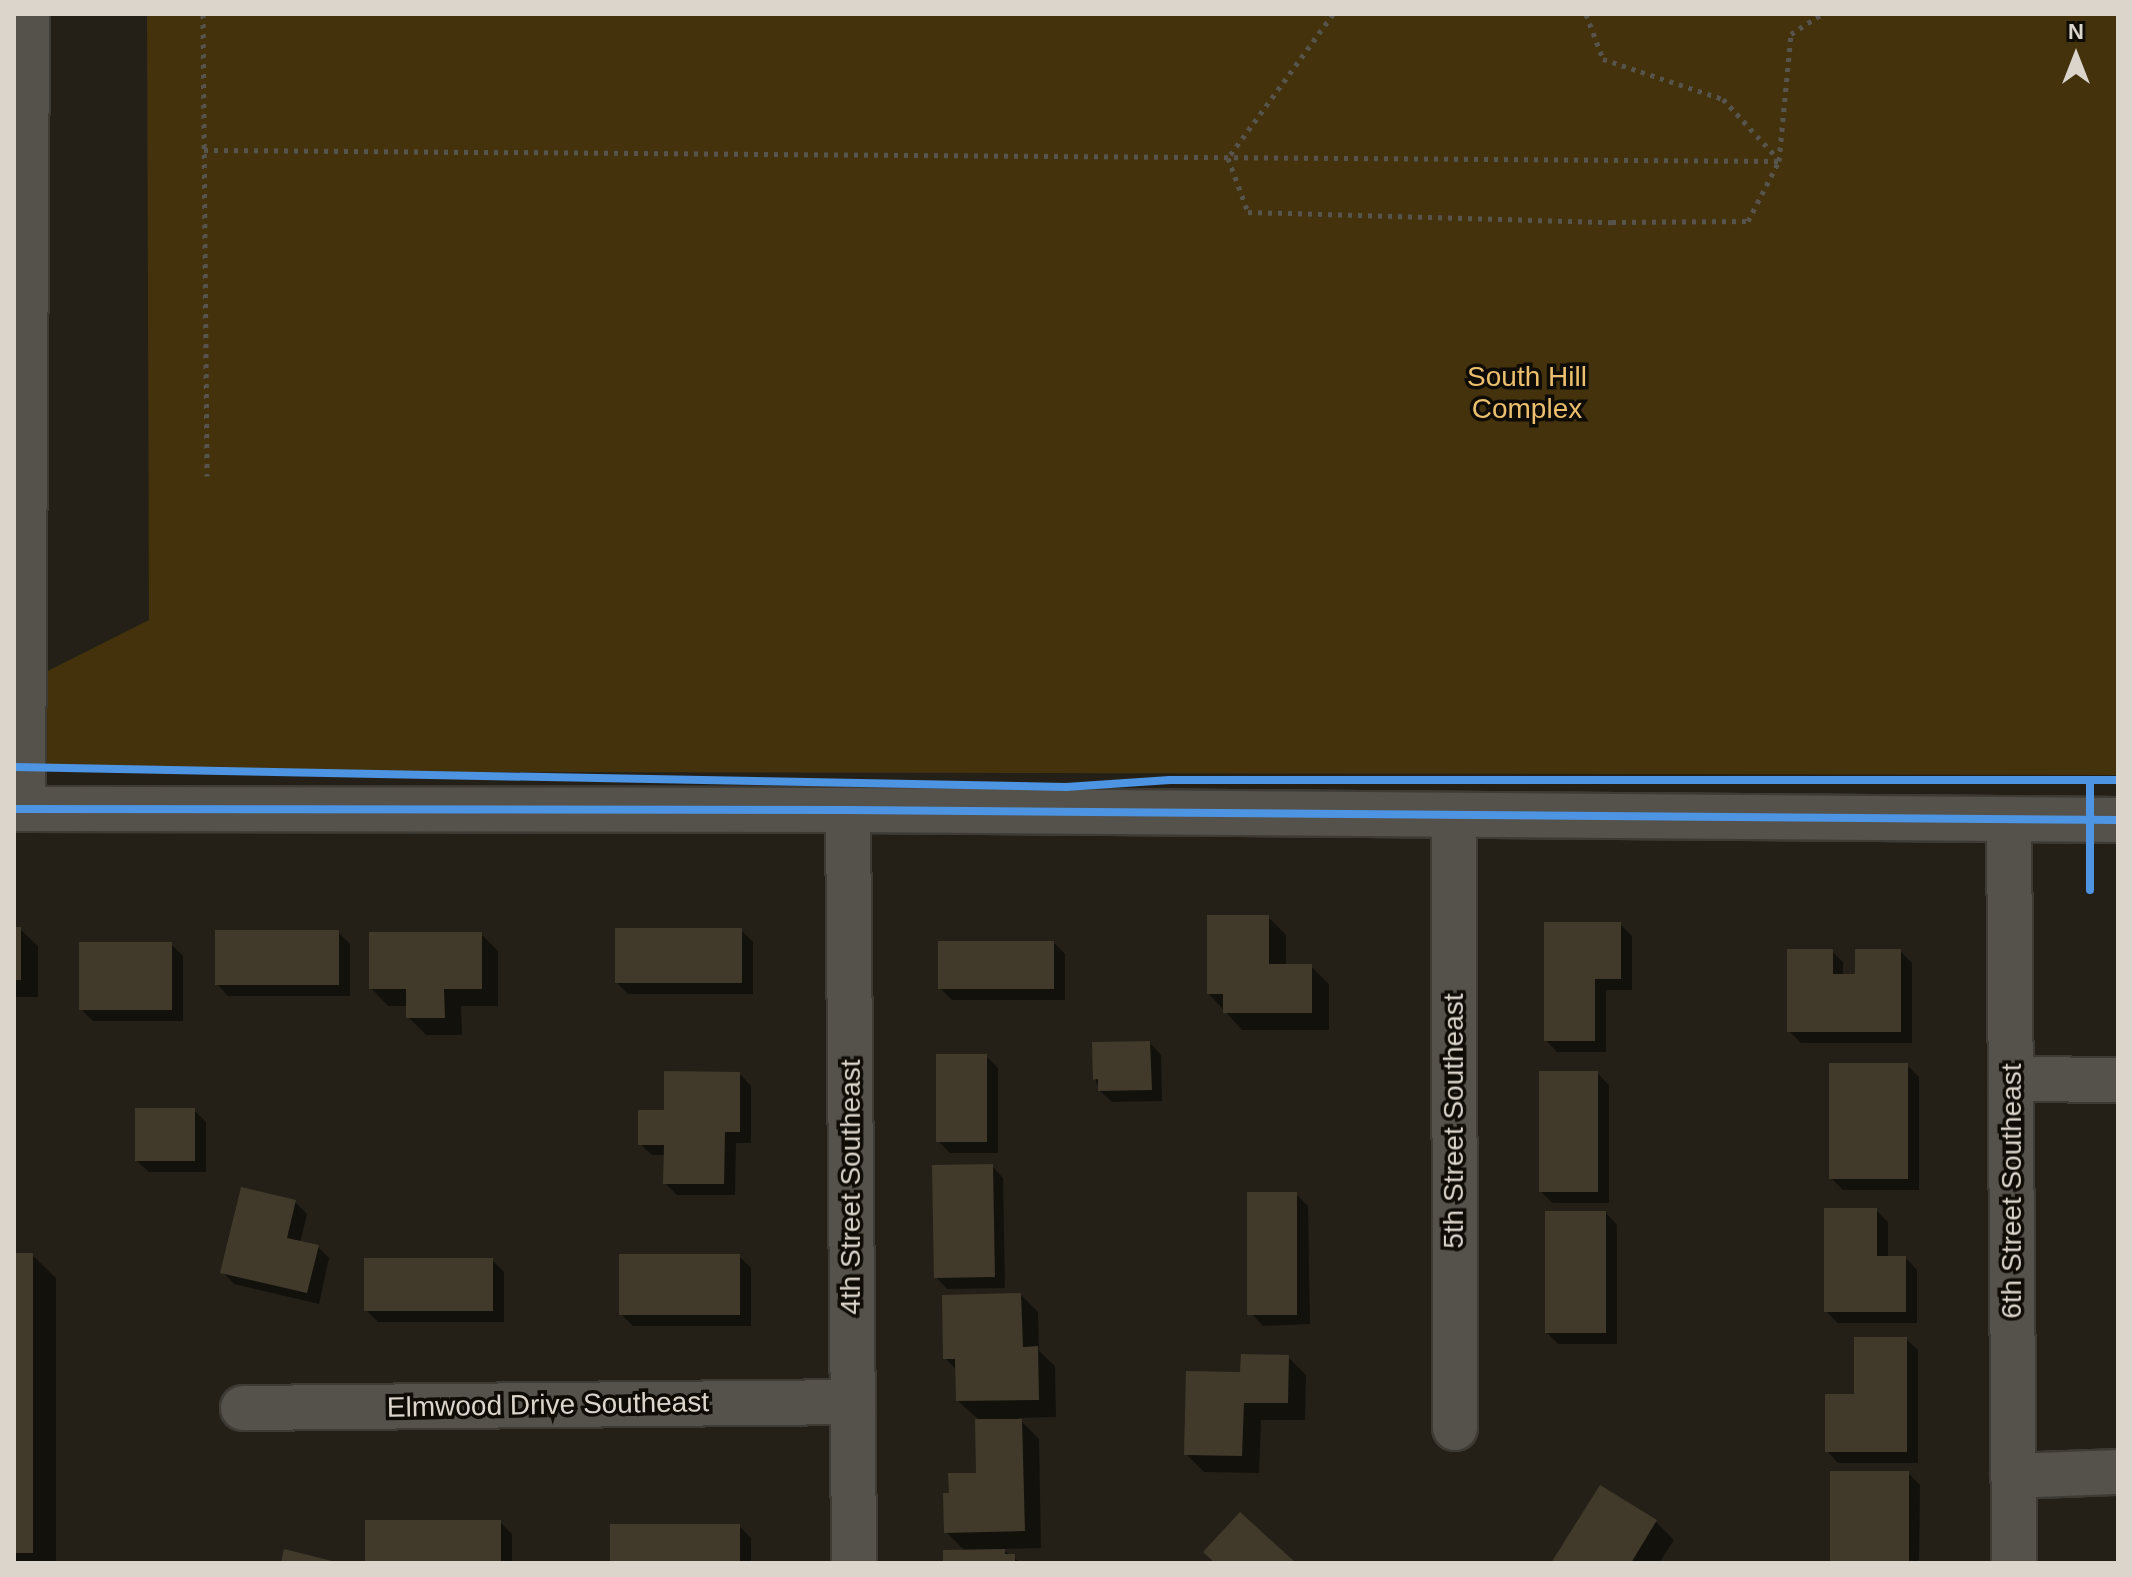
<!DOCTYPE html>
<html>
<head>
<meta charset="utf-8">
<style>
  body { margin:0 }
  #map { position:relative; width:2132px; height:1577px; overflow:hidden; background:#242018; font-family:Helvetica,sans-serif }
  div>[style] { position:absolute }
  [style*='--x'] { left:calc(var(--x)*1px); top:calc(var(--y)*1px); width:calc(var(--w)*1px); rotate:calc(var(--a)*1deg) }
  .green>* { inset:0; background:#44320d }
  .shadow>* { inset:0; background:#0007 }
  .building>* { inset:0; background:#413a2a; transform-origin:0 0 }
  .path>* { height:5px; margin-top:-2.5px; transform-origin:0; background:repeating-linear-gradient(90deg,#57544e 0 4px,transparent 0 10px) }
  .roads { filter:drop-shadow(2px 0 #3e3b35) drop-shadow(-2px 0 #3e3b35) drop-shadow(0 2px #3e3b35) drop-shadow(0 -2px #3e3b35) }
  .minor>* { height:44px; margin:-22px; padding:0 22px; transform-origin:22px; border-radius:22px; background:#55514b }
  .cycleway>* { height:8px; margin:-4px; padding:0 4px; transform-origin:4px; border-radius:4px; background:#4d94e3 }
  span { translate:-50% -50%; white-space:nowrap; text-align:center; line-height:1.15; -webkit-text-stroke:7px #0f0c06; paint-order:stroke }
  .park-label { font-size:28px; color:#ebbf6d }
  .street-label { font-size:28px; color:#dbd5cb }
  .frame { position:absolute; inset:0; border:16px solid #dbd5cb; pointer-events:none }
  .north { position:absolute; left:2036px; top:16px; width:80px; height:80px; -webkit-text-stroke:6px #0f0c06; paint-order:stroke; rotate:0deg; font-size:22px; font-weight:700; line-height:32px; text-align:center; color:#dbd5cb }
  .north::after { content:''; display:block; margin:auto; width:28px; height:36px; background:#dbd5cb; clip-path:polygon(50% 0,100% 100%,50% 72%,0 100%) }
</style>
</head>
<body>
<div id="map">
  <div class="green">
    <i style="clip-path:polygon(147px 14px,2118px 14px,2118px 775px,14px 771px,14px 688px,149px 620px)"></i>
  </div>
  <div class="shadow">
    <i style="clip-path:polygon(1268px 917px,1286px 935px,1286px 966px,1311px 966px,1329px 984px,1329px 1030px,1242px 1030px,1209px 994px)"></i>
    <i style="clip-path:polygon(1620px 924px,1632px 936px,1632px 990px,1606px 990px,1606px 1052px,1557px 1052px,1546px 1040px)"></i>
    <i style="clip-path:polygon(14px 929px,20px 929px,38px 946px,38px 997px,14px 997px)"></i>
    <i style="clip-path:polygon(741px 930px,753px 942px,753px 994px,628px 994px,617px 983px)"></i>
    <i style="clip-path:polygon(338px 932px,350px 944px,350px 996px,228px 996px,217px 984px)"></i>
    <i style="clip-path:polygon(481px 934px,498px 951px,498px 1006px,461px 1006px,462px 1035px,426px 1035px,408px 1017px,408px 1006px,388px 1006px,371px 988px)"></i>
    <i style="clip-path:polygon(1054px 943px,1065px 954px,1065px 1000px,952px 1000px,940px 988px)"></i>
    <i style="clip-path:polygon(171px 944px,183px 956px,183px 1021px,93px 1021px,81px 1009px)"></i>
    <i style="clip-path:polygon(1832px 951px,1843px 962px,1843px 976px,1857px 976px,1900px 951px,1912px 963px,1912px 1043px,1801px 1043px,1789px 1031px)"></i>
    <i style="clip-path:polygon(1150px 1043px,1161px 1055px,1162px 1101px,1112px 1102px,1100px 1091px,1095px 1079px)"></i>
    <i style="clip-path:polygon(986px 1056px,998px 1068px,998px 1153px,950px 1153px,938px 1141px)"></i>
    <i style="clip-path:polygon(1907px 1065px,1919px 1077px,1919px 1190px,1843px 1190px,1831px 1178px)"></i>
    <i style="clip-path:polygon(1597px 1073px,1609px 1085px,1609px 1203px,1553px 1203px,1541px 1192px)"></i>
    <i style="clip-path:polygon(740px 1074px,751px 1086px,751px 1143px,736px 1143px,735px 1195px,677px 1195px,665px 1183px,665px 1155px,652px 1155px,640px 1144px,666px 1112px)"></i>
    <i style="clip-path:polygon(194px 1110px,206px 1122px,206px 1172px,149px 1172px,137px 1161px)"></i>
    <i style="clip-path:polygon(992px 1166px,1003px 1178px,1005px 1288px,947px 1289px,936px 1277px)"></i>
    <i style="clip-path:polygon(1296px 1194px,1308px 1206px,1310px 1324px,1263px 1326px,1252px 1314px)"></i>
    <i style="clip-path:polygon(295px 1202px,307px 1214px,300px 1243px,318px 1247px,329px 1258px,319px 1304px,234px 1284px,223px 1272px)"></i>
    <i style="clip-path:polygon(1876px 1210px,1888px 1222px,1888px 1258px,1906px 1258px,1917px 1270px,1917px 1323px,1838px 1323px,1826px 1311px)"></i>
    <i style="clip-path:polygon(1606px 1213px,1617px 1225px,1617px 1344px,1558px 1344px,1547px 1333px)"></i>
    <i style="clip-path:polygon(14px 1255px,32px 1255px,56px 1278px,56px 1563px,14px 1563px)"></i>
    <i style="clip-path:polygon(739px 1256px,751px 1268px,751px 1326px,633px 1326px,621px 1314px)"></i>
    <i style="clip-path:polygon(492px 1260px,504px 1272px,504px 1322px,378px 1322px,366px 1310px)"></i>
    <i style="clip-path:polygon(1021px 1295px,1038px 1312px,1039px 1351px,1055px 1366px,1056px 1417px,1018px 1418px,1039px 1439px,1041px 1548px,1002px 1549px,1021px 1563px,945px 1563px,966px 1552px,946px 1532px,951px 1495px,978px 1475px,977px 1418px,958px 1401px,958px 1371px,945px 1358px)"></i>
    <i style="clip-path:polygon(1906px 1339px,1918px 1350px,1918px 1463px,1838px 1463px,1827px 1451px,1856px 1396px)"></i>
    <i style="clip-path:polygon(1288px 1357px,1306px 1375px,1305px 1420px,1261px 1420px,1259px 1473px,1204px 1472px,1186px 1454px,1242px 1374px)"></i>
    <i style="clip-path:polygon(1908px 1473px,1920px 1485px,1919px 1563px,1832px 1563px)"></i>
    <i style="clip-path:polygon(1601px 1488px,1656px 1522px,1674px 1540px,1659px 1563px,1554px 1563px)"></i>
    <i style="clip-path:polygon(500px 1522px,512px 1534px,512px 1563px,367px 1563px)"></i>
    <i style="clip-path:polygon(739px 1526px,751px 1538px,751px 1563px,612px 1563px)"></i>
  </div>
  <div class="building">
    <i style="clip-path:polygon(1207px 915px,1269px 915px,1269px 964px,1312px 964px,1312px 1013px,1223px 1013px,1223px 994px,1207px 994px)"></i>
    <i style="clip-path:polygon(1544px 922px,1621px 922px,1621px 979px,1595px 979px,1595px 1041px,1544px 1041px)"></i>
    <i style="left:14px;top:927px;width:7px;height:53px"></i>
    <i style="left:615px;top:928px;width:127px;height:55px"></i>
    <i style="left:215px;top:930px;width:124px;height:55px"></i>
    <i style="clip-path:polygon(369px 932px,482px 932px,482px 989px,444px 989px,445px 1018px,406px 1018px,406px 989px,369px 989px)"></i>
    <i style="left:938px;top:941px;width:116px;height:48px"></i>
    <i style="left:79px;top:942px;width:93px;height:68px"></i>
    <i style="clip-path:polygon(1787px 949px,1833px 949px,1833px 974px,1855px 974px,1855px 949px,1901px 949px,1901px 1032px,1787px 1032px)"></i>
    <i style="clip-path:polygon(1150px 1041px,1152px 1090px,1098px 1091px,1098px 1079px,1093px 1080px,1092px 1042px)"></i>
    <i style="left:936px;top:1054px;width:51px;height:88px"></i>
    <i style="left:1829px;top:1063px;width:79px;height:116px"></i>
    <i style="clip-path:polygon(664px 1071px,740px 1072px,740px 1132px,725px 1132px,724px 1184px,663px 1184px,664px 1145px,638px 1145px,638px 1110px,664px 1110px)"></i>
    <i style="left:1539px;top:1071px;width:59px;height:121px"></i>
    <i style="left:135px;top:1108px;width:60px;height:53px"></i>
    <i style="left:993px;top:1164px;width:113px;height:61px;rotate:89deg"></i>
    <i style="clip-path:polygon(241px 1187px,296px 1200px,287px 1238px,319px 1245px,307px 1293px,220px 1273px)"></i>
    <i style="left:1247px;top:1192px;width:50px;height:123px"></i>
    <i style="clip-path:polygon(1824px 1208px,1877px 1208px,1877px 1256px,1906px 1256px,1906px 1312px,1824px 1312px)"></i>
    <i style="left:1545px;top:1211px;width:61px;height:122px"></i>
    <i style="left:14px;top:1253px;width:19px;height:300px"></i>
    <i style="left:619px;top:1254px;width:121px;height:61px"></i>
    <i style="left:364px;top:1258px;width:129px;height:53px"></i>
    <i style="clip-path:polygon(1021px 1293px,1023px 1347px,1038px 1346px,1039px 1400px,956px 1401px,955px 1359px,943px 1359px,942px 1295px)"></i>
    <i style="clip-path:polygon(1854px 1337px,1907px 1337px,1907px 1452px,1825px 1452px,1825px 1394px,1854px 1394px)"></i>
    <i style="clip-path:polygon(1241px 1354px,1289px 1355px,1288px 1403px,1244px 1403px,1242px 1456px,1184px 1455px,1186px 1371px,1240px 1372px)"></i>
    <i style="clip-path:polygon(975px 1419px,1022px 1419px,1025px 1531px,944px 1533px,943px 1493px,949px 1493px,948px 1473px,976px 1473px)"></i>
    <i style="left:1830px;top:1471px;width:79px;height:92px"></i>
    <i style="clip-path:polygon(1600px 1485px,1657px 1520px,1631px 1563px,1551px 1563px)"></i>
    <i style="clip-path:polygon(1240px 1512px,1296px 1563px,1215px 1563px,1203px 1552px)"></i>
    <i style="left:365px;top:1520px;width:136px;height:43px"></i>
    <i style="left:610px;top:1524px;width:130px;height:39px"></i>
    <i style="clip-path:polygon(284px 1549px,336px 1562px,336px 1563px,281px 1563px)"></i>
    <i style="clip-path:polygon(1005px 1549px,1005px 1554px,1015px 1554px,1015px 1563px,943px 1563px,943px 1550px)"></i>
  </div>
  <div class="path">
    <i style="--x:203;--y:14;--w:462;--a:89.5"></i>
    <i style="--x:1333;--y:14;--w:178;--a:126.1"></i>
    <i style="--x:1228;--y:158;--w:58;--a:69.7"></i>
    <i style="--x:1248;--y:212;--w:364;--a:1.6"></i>
    <i style="--x:1612;--y:222;--w:136;--a:-0.4"></i>
    <i style="--x:1748;--y:221;--w:68;--a:-62.7"></i>
    <i style="--x:1779;--y:161;--w:128;--a:-84.6"></i>
    <i style="--x:1791;--y:34;--w:37;--a:-33"></i>
    <i style="--x:1586;--y:14;--w:48;--a:69.3"></i>
    <i style="--x:1603;--y:59;--w:126;--a:18.4"></i>
    <i style="--x:1723;--y:99;--w:83;--a:47.4"></i>
    <i style="--x:204;--y:150;--w:1575;--a:0.4"></i>
  </div>
  <div class="roads">
    <div class="minor">
      <i style="--x:14;--y:809;--w:834;--a:0.07"></i>
      <i style="--x:848;--y:810;--w:1270;--a:0.45"></i>
      <i style="--x:23;--y:809;--w:795;--a:-89.71"></i>
      <i style="--x:848;--y:810;--w:753;--a:89.54"></i>
      <i style="--x:1454;--y:815;--w:613;--a:89.91"></i>
      <i style="--x:2009;--y:819;--w:744;--a:89.61"></i>
      <i style="--x:2011;--y:1079;--w:107;--a:0.5"></i>
      <i style="--x:243;--y:1408;--w:609;--a:-0.56"></i>
      <i style="--x:2013;--y:1476;--w:105;--a:-2.2"></i>
    </div>
  </div>
  <div class="cycleway">
    <i style="--x:14;--y:767;--w:1052;--a:1.09"></i>
    <i style="--x:1066;--y:787;--w:104;--a:-3.9"></i>
    <i style="--x:1170;--y:780;--w:948;--a:0"></i>
    <i style="--x:14;--y:809;--w:834;--a:0.07"></i>
    <i style="--x:848;--y:810;--w:1270;--a:0.45"></i>
    <i style="--x:2090;--y:890;--w:110;--a:-90"></i>
  </div>
  <div class="park-label">
    <span style="left:1527px;top:393px">South Hill<br>Complex</span>
  </div>
  <div class="street-label">
    <span style="left:1454px;top:1121px;rotate:-90deg">5th Street Southeast</span>
    <span style="left:851px;top:1187px;rotate:-90deg">4th Street Southeast</span>
    <span style="left:2012px;top:1191px;rotate:-90deg">6th Street Southeast</span>
    <span style="left:548px;top:1405px;rotate:-1deg">Elmwood Drive Southeast</span>
  </div>
  <div class="frame"></div>
  <div class="north">N</div>
</div>
</body>
</html>
